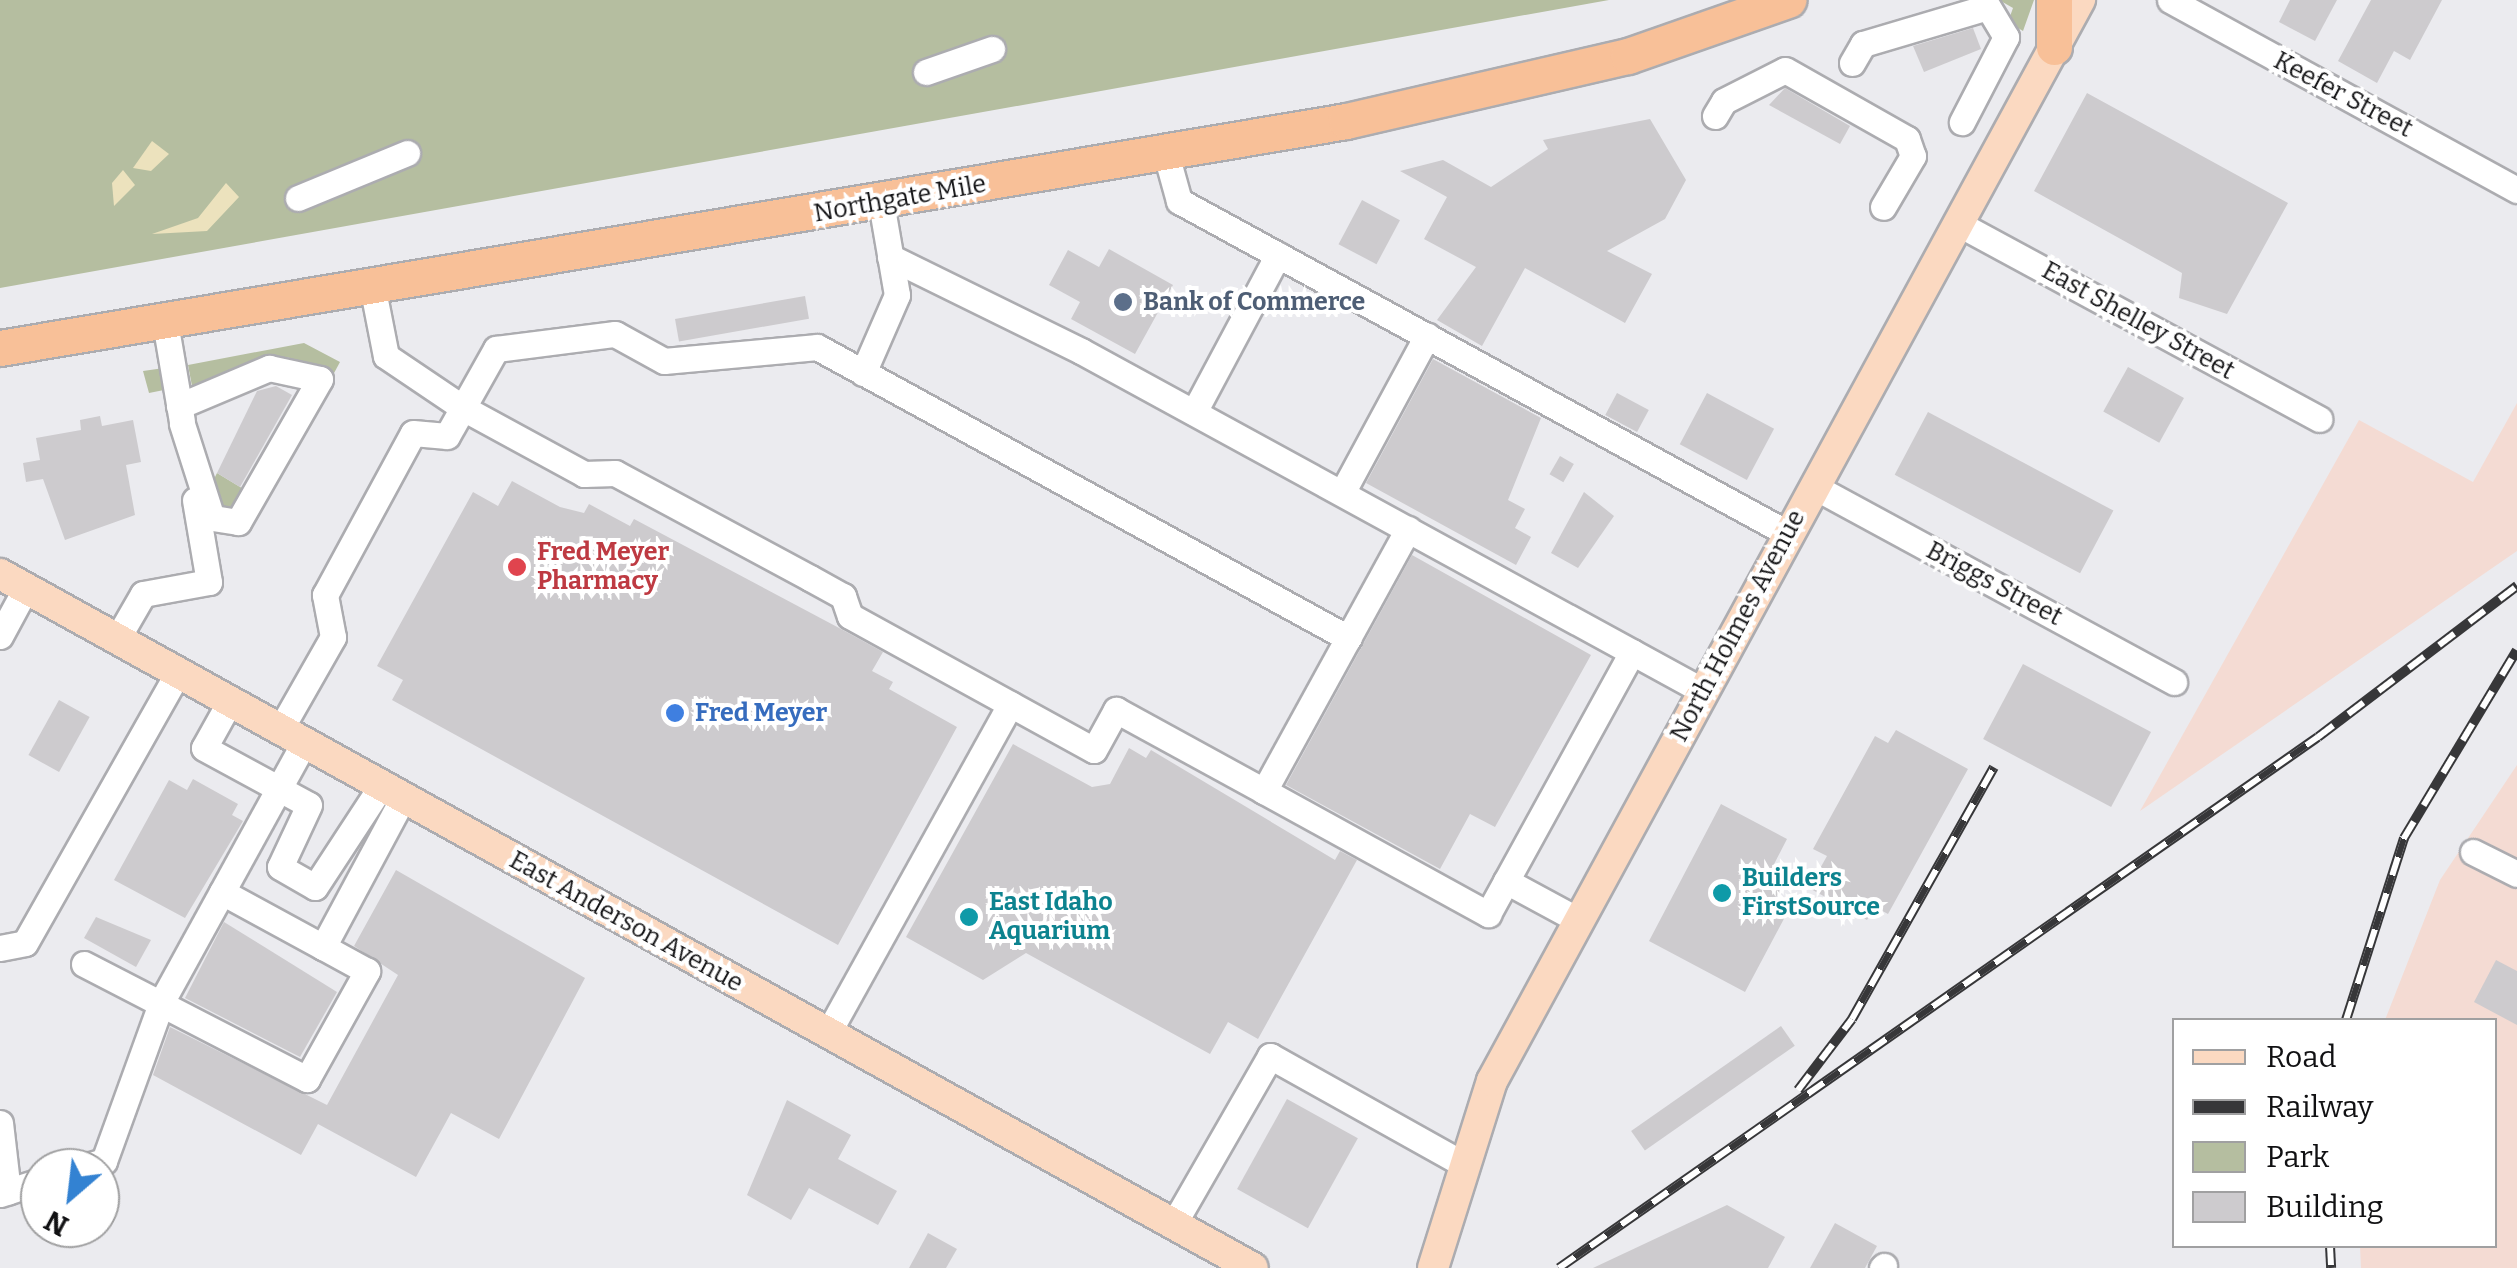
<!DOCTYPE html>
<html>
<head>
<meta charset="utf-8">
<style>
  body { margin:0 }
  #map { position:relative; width:2517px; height:1268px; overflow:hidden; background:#ebebef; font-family:Bitter,serif }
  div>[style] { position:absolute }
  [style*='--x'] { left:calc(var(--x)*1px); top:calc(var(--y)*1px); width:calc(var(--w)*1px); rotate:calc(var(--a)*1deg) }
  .industrial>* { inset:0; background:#f4dbd3 }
  .green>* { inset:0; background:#b5bea0 }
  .sand>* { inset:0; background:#ece2bd }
  .building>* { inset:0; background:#cdcbce; transform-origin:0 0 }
  .roads { filter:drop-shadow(2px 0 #acacb0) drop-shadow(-2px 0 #acacb0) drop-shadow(0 2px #acacb0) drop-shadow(0 -2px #acacb0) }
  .minor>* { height:25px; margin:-12.5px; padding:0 12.5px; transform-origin:12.5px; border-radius:12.5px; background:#fff }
  .major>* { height:30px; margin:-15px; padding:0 15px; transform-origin:15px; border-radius:15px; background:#fbd9c1 }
  .highway>* { height:35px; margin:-17.5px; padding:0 17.5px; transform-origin:17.5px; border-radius:17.5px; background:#f8c098 }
  .rail>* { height:10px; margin-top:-5px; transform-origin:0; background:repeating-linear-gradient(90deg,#fff 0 19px,#373739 0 38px); box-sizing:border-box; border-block:2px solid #373739 }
  .dots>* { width:28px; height:28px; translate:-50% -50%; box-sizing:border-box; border:5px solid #fff; border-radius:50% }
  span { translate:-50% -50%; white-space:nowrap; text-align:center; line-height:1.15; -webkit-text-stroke:8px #fff; paint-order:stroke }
  .street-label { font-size:25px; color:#111113 }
  .service-label { font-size:25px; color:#4e5e75; font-weight:700 }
  .left { translate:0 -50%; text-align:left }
  .health-label { font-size:25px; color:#be3a42; font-weight:700 }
  .shop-label { font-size:25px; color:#366cbe; font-weight:700 }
  .culture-label { font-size:25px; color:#0d838f; font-weight:700 }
  .legend { position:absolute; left:2172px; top:1018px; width:325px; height:230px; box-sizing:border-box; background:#fff; border:2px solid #a0a0a1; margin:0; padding:12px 18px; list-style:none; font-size:30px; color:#111113 }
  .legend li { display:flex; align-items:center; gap:20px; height:50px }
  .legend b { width:50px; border:2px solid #a0a0a1 }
  .north { position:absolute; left:20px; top:1148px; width:100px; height:100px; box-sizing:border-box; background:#fff; border:2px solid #a0a0a1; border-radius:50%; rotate:208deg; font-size:28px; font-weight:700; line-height:40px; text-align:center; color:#111113 }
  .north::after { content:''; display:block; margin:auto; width:35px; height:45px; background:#3382d2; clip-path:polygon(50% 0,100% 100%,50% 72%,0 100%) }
</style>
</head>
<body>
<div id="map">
  <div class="industrial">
    <i style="clip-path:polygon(2517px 403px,2517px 551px,2140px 811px,2359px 420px,2473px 482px)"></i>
    <i style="clip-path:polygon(2517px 765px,2517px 1268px,2361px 1268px,2360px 1246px,2494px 1246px,2494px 1020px,2385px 1020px,2440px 880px)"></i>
  </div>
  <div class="green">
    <i style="clip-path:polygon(0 0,1609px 0,0 288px)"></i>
    <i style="clip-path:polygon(1999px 0,2034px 0,2023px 31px,2008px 22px,2013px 8px)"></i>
    <i style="clip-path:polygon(304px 343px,340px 362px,333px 375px,287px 357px,192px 386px,188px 365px)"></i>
    <i style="clip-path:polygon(164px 368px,164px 390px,149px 393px,143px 371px)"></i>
    <i style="clip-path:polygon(217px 473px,250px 493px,223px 518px,211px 485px)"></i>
  </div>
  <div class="sand">
    <i style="clip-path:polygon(152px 141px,169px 154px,151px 171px,133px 168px)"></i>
    <i style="clip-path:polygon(123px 170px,135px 185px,114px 206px,112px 183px)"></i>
    <i style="clip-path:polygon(226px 183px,239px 197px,207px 231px,152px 234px,198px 218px)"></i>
  </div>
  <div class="building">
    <i style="clip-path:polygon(2290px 0,2337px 0,2315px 41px,2279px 22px)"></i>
    <i style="clip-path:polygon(2371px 0,2442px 0,2410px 60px,2394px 51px,2377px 83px,2338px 61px)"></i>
    <i style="clip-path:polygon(1973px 28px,1981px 49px,1924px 72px,1913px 46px)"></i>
    <i style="clip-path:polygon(1785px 88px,1850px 126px,1840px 144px,1769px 105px)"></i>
    <i style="clip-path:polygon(2087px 93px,2288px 203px,2227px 314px,2179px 298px,2182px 273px,2034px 191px)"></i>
    <i style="clip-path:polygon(1650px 119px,1686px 180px,1665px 219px,1607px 251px,1652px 274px,1625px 323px,1525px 268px,1482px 346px,1437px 320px,1476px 267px,1424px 239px,1447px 197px,1400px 171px,1443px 160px,1491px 187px,1548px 149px,1543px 140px)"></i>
    <i style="left:1362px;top:200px;width:43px;height:50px;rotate:28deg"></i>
    <i style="clip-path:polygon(1109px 249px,1173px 285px,1135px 354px,1071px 319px,1080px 302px,1049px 285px,1068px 250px,1099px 267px)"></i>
    <i style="left:805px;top:296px;width:23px;height:132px;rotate:80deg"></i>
    <i style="clip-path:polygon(1433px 359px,1541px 418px,1508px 500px,1525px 509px,1515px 528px,1531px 537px,1516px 565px,1366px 483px)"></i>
    <i style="left:2128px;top:367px;width:64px;height:51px;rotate:29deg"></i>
    <i style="clip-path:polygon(276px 386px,292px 395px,240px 487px,217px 473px,257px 391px)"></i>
    <i style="left:1617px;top:393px;width:36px;height:25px;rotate:28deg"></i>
    <i style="left:1707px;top:393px;width:76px;height:58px;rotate:28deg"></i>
    <i style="left:1928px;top:412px;width:210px;height:71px;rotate:28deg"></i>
    <i style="clip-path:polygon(100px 416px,102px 426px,133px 420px,141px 462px,126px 465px,135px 515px,65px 540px,43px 479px,26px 482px,23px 463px,40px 460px,36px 438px,81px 430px,80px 420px)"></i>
    <i style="left:1560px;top:456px;width:16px;height:21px;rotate:30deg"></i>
    <i style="clip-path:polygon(512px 481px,560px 507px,584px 513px,589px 504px,630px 526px,634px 519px,841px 629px,883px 652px,872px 671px,893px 682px,889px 689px,957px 727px,838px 945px,392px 700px,403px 680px,377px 666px,473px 492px,498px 506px)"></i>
    <i style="clip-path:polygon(1584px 492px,1614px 516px,1578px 568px,1551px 553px)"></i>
    <i style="clip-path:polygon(1412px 555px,1591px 655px,1495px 827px,1470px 814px,1440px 869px,1286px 785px)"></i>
    <i style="left:2023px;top:664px;width:145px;height:85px;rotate:28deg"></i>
    <i style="left:59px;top:700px;width:35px;height:63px;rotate:29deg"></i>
    <i style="clip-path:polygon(1896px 730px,1968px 769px,1888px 914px,1875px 907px,1867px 920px,1809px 888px,1827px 856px,1813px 849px,1875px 736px,1888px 743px)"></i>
    <i style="clip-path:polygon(1013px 744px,1092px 787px,1110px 784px,1129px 748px,1146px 758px,1151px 750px,1335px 860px,1340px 851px,1357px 860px,1258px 1039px,1228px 1022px,1210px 1054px,1026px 953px,983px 980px,906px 937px)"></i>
    <i style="clip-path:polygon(193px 779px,238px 804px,232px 815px,243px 821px,185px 918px,114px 880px,169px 780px,187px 790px)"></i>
    <i style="clip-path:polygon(1721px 804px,1787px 839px,1770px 872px,1785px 880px,1771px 907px,1786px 915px,1745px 992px,1649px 941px)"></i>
    <i style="clip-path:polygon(396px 870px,585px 978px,499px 1139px,451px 1113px,416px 1177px,318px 1124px,301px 1155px,153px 1075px,170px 1027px,327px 1105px,398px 975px,354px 946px)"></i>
    <i style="clip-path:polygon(96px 917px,151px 940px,136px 967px,84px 938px)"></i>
    <i style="clip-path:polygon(224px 922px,337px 992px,300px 1057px,185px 998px)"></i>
    <i style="clip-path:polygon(2496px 960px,2517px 971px,2517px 1025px,2474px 1002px)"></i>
    <i style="left:1781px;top:1026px;width:24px;height:183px;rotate:55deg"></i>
    <i style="left:1287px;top:1099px;width:81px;height:103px;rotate:29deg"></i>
    <i style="clip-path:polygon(787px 1100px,851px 1135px,838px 1159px,897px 1191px,878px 1225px,809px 1188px,791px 1220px,747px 1195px)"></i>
    <i style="clip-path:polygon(1727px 1205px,1785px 1237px,1768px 1268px,1593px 1268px)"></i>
    <i style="clip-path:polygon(1835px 1223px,1877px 1246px,1865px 1268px,1810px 1268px)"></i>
    <i style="clip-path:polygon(928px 1233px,957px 1249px,946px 1268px,909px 1268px)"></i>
  </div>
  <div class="roads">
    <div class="minor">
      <i style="--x:2170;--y:0;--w:396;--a:28.7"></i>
      <i style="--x:1852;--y:63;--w:22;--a:-60"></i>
      <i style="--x:1863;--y:44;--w:130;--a:-16.5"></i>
      <i style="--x:1988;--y:7;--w:35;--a:59"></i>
      <i style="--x:2006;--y:37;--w:96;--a:117.4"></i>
      <i style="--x:926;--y:72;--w:70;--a:-19.2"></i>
      <i style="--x:1715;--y:116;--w:17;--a:-59"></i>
      <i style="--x:1724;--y:101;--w:68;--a:-26.9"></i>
      <i style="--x:1785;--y:70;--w:140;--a:29.5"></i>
      <i style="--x:1907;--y:139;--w:18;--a:71"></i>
      <i style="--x:1913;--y:156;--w:59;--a:120.5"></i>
      <i style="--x:1166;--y:154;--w:49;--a:74.5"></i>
      <i style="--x:1179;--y:201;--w:693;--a:28.64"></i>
      <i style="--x:298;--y:198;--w:118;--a:-22.4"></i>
      <i style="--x:1957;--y:223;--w:412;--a:28.4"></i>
      <i style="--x:890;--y:257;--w:213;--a:26.2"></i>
      <i style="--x:1081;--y:351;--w:709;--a:28.66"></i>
      <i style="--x:373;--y:290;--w:67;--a:78.9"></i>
      <i style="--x:386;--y:356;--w:93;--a:34"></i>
      <i style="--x:463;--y:408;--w:138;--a:28.6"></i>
      <i style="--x:584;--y:474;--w:31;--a:-2"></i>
      <i style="--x:615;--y:473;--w:221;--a:28.3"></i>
      <i style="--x:810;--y:578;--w:38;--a:29"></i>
      <i style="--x:843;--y:596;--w:21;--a:71"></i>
      <i style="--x:850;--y:616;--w:278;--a:28.8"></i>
      <i style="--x:1094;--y:750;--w:46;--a:-61.2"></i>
      <i style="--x:1116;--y:710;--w:169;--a:28.7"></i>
      <i style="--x:1264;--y:791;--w:299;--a:-61.2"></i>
      <i style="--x:165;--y:322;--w:100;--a:80.3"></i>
      <i style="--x:863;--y:373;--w:85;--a:-66.4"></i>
      <i style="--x:897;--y:295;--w:94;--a:-99.8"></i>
      <i style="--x:179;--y:406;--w:98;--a:-22.9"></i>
      <i style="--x:269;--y:368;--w:52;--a:12.2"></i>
      <i style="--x:320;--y:379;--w:165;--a:119.8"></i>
      <i style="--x:238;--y:522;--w:26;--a:-171"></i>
      <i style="--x:212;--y:518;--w:99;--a:-107.7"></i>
      <i style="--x:1194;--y:412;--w:178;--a:-61.9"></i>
      <i style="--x:1813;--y:486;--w:411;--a:28.5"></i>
      <i style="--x:1342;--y:493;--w:179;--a:-61.6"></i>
      <i style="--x:0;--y:636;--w:55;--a:-61.6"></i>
      <i style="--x:117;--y:639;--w:52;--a:-60"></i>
      <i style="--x:143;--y:594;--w:67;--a:-10.3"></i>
      <i style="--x:209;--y:582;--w:83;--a:-99.7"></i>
      <i style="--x:229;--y:703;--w:51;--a:119.1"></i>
      <i style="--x:204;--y:748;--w:119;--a:28.5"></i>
      <i style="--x:309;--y:805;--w:68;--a:115.1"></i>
      <i style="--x:280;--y:867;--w:40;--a:29.7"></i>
      <i style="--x:315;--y:887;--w:121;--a:-56.8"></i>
      <i style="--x:280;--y:730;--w:107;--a:-60.3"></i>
      <i style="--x:333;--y:637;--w:43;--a:-100.8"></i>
      <i style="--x:325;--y:595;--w:184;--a:-61.5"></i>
      <i style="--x:413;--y:433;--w:34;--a:5"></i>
      <i style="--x:447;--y:436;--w:100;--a:-60.6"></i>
      <i style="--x:496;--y:349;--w:120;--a:-7.2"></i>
      <i style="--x:615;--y:334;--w:56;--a:28.9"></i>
      <i style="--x:664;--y:361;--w:154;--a:-5.2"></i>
      <i style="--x:817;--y:347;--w:606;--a:28.72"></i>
      <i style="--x:1264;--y:791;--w:256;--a:28.8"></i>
      <i style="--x:1488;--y:914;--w:299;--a:-61.2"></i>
      <i style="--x:2473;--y:852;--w:49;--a:26.6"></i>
      <i style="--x:1506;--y:881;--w:82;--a:28.4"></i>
      <i style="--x:222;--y:892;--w:115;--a:28.6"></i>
      <i style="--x:0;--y:948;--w:25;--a:-11"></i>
      <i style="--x:25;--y:943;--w:310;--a:-60.5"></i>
      <i style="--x:84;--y:964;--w:251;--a:27.3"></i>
      <i style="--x:307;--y:1079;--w:124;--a:-60.9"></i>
      <i style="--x:367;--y:971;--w:50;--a:-151.4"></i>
      <i style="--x:323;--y:947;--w:169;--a:-61.8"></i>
      <i style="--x:828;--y:1033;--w:376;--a:-61"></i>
      <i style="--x:0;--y:1123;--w:69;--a:83.4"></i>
      <i style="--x:80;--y:1168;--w:25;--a:-16"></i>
      <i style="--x:104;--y:1161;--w:170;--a:-70.1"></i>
      <i style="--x:162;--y:1001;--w:294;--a:-61.2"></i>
      <i style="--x:0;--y:1194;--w:42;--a:-18"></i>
      <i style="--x:1173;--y:1225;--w:195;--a:-60.1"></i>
      <i style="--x:1270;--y:1056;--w:218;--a:29.2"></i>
      <i style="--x:1882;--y:1268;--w:3;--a:-45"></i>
    </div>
    <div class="major">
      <i style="--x:0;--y:574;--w:1432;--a:28.98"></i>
      <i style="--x:1433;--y:1268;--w:196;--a:-72.5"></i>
      <i style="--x:1492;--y:1081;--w:1231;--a:-61.46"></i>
    </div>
    <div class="highway">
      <i style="--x:2054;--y:47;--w:47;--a:-90"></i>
      <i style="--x:0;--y:348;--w:1365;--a:-9.57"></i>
      <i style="--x:1346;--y:121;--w:289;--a:-13"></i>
      <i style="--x:1628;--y:56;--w:170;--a:-19.3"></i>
    </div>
  </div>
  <div class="rail">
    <i style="--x:2346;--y:1020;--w:191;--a:-72.3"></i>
    <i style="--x:2404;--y:838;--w:219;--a:-59"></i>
    <i style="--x:1798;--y:1090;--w:89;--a:-52.7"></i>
    <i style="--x:1852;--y:1019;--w:289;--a:-60.6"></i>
    <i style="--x:2330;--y:1246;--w:22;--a:87"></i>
    <i style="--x:1559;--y:1268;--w:926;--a:-34.98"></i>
    <i style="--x:2318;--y:737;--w:250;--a:-37.2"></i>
  </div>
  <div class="dots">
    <i style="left:1123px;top:302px;background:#5c6f8a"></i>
    <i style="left:517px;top:567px;background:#e0444e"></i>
    <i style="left:675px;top:713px;background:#3f7fe0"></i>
    <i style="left:1722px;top:893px;background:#0f9aa8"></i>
    <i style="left:969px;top:917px;background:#0f9aa8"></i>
  </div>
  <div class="street-label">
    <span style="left:2343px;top:95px;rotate:28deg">Keefer Street</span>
    <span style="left:900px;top:199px;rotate:-10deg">Northgate Mile</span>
    <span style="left:2138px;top:321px;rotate:29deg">East Shelley Street</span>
    <span style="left:1994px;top:584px;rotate:28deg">Briggs Street</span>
    <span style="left:1738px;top:626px;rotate:-62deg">North Holmes Avenue</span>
    <span style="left:626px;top:922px;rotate:29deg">East Anderson Avenue</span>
  </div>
  <div class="service-label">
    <span class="left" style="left:1143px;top:302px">Bank of Commerce</span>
  </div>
  <div class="health-label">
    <span class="left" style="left:537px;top:567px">Fred Meyer<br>Pharmacy</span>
  </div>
  <div class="shop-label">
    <span class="left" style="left:695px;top:713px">Fred Meyer</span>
  </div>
  <div class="culture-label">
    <span class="left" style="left:1742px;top:893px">Builders<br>FirstSource</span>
    <span class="left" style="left:989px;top:917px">East Idaho<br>Aquarium</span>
  </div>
  <ul class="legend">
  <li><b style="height:12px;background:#fbd9c1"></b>Road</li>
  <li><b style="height:12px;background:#373739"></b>Railway</li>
  <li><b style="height:28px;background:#b5bea0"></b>Park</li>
  <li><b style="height:28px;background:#cdcbce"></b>Building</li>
  </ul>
  <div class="north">N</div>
</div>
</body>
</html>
